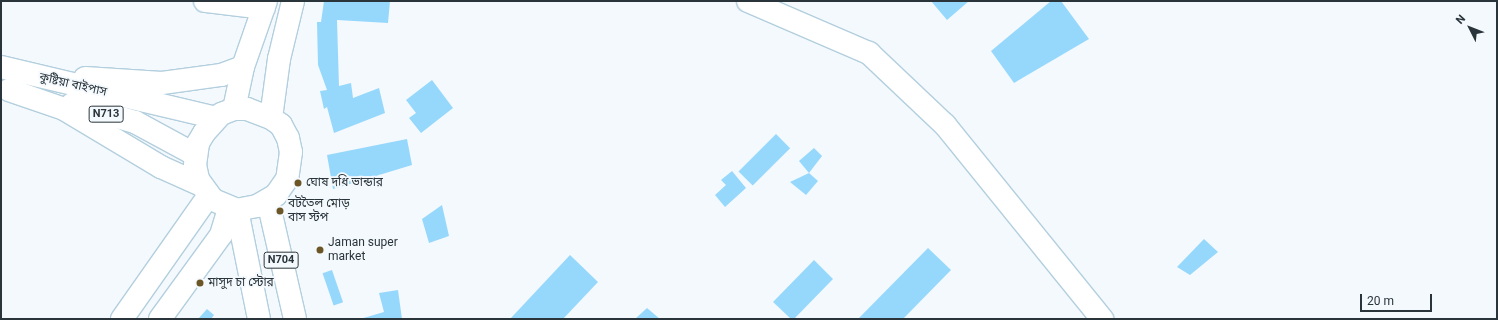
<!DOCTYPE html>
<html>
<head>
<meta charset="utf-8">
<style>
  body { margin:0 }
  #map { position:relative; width:1498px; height:320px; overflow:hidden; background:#f4f9fd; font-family:Roboto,"Noto Sans Bengali",sans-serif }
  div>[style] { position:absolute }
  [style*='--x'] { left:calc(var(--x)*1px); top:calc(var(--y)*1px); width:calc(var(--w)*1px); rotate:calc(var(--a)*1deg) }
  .building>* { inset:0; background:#96d8fc; transform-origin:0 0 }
  .roads { filter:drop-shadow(1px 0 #b3cfde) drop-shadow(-1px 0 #b3cfde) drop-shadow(0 1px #b3cfde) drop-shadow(0 -1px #b3cfde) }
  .street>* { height:22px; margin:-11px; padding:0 11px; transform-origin:11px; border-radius:11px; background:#fff }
  .primary>* { height:22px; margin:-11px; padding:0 11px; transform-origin:11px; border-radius:11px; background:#fff }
  .highway>* { height:22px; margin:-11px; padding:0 11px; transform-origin:11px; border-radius:11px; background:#fff }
  .dots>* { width:11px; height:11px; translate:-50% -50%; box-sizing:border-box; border:2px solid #f4f9fd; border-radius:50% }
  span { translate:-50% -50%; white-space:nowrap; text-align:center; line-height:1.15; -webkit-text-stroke:3.5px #f4f9fd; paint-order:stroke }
  .shield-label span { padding:1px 3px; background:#f4f9fd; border:1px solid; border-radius:3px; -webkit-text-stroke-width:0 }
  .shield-label { font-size:11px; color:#2a353b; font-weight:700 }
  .street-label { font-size:12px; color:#2a353b }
  .poi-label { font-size:12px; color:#2a353b }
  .left { translate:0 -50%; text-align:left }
  .frame { position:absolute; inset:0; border:2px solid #2a353b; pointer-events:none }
  .north { position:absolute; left:1450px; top:8px; width:40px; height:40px; -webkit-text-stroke:3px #f4f9fd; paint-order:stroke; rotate:312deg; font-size:11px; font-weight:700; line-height:16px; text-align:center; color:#2a353b }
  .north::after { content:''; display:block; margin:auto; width:14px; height:18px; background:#2a353b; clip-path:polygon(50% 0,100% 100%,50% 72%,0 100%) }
  .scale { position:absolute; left:1360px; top:294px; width:72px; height:18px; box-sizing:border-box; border:2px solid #2a353b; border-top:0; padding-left:5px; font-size:12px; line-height:14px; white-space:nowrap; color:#2a353b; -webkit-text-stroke:3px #f4f9fd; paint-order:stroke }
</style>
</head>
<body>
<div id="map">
  <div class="building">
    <i style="clip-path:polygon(324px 1px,390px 1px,388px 23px,337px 20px,339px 86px,351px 83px,353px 98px,379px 88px,385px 113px,334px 133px,327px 107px,324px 109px,320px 91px,327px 90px,318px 65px,317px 22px,321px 22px)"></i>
    <i style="clip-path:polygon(931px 1px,969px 1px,947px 20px)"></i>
    <i style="clip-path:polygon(1051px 1px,1061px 1px,1089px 39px,1014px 83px,991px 51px)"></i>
    <i style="clip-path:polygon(432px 80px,453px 108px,421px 133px,409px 118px,416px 113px,406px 100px)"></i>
    <i style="left:776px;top:134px;width:20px;height:53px;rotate:45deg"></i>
    <i style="clip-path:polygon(407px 139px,412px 165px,333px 189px,327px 155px)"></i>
    <i style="clip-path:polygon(814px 148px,822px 156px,809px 173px,799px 161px)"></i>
    <i style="clip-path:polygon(732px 171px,746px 188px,725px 207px,715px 195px,726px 185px,721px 180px)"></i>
    <i style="clip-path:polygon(809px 173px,818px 181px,806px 195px,790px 182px)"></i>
    <i style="clip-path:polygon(442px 205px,449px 236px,429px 243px,422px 219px)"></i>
    <i style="clip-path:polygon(1204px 239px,1218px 252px,1190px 275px,1177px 267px)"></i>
    <i style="clip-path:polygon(928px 248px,951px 270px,903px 319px,858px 319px)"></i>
    <i style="clip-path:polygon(570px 255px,598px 282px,563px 319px,510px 319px)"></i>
    <i style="clip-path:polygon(814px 260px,833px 279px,794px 319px,791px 319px,773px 302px)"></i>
    <i style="left:332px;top:270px;width:34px;height:10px;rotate:71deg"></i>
    <i style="clip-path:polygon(398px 290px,402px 319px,360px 319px,384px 312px,379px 293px)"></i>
    <i style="clip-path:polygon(647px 308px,660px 319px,635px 319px)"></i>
    <i style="clip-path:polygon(207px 309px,214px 315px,211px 319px,198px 319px)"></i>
  </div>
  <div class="roads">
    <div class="street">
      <i style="--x:205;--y:1;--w:59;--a:6.8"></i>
      <i style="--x:748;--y:1;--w:132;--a:23.3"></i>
      <i style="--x:869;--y:53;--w:105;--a:43.5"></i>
      <i style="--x:945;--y:125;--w:250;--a:51"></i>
    </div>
    <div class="primary">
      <i style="--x:122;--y:319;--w:151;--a:-54.9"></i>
      <i style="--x:160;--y:319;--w:104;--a:-54"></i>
      <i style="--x:221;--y:235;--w:28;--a:-73"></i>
    </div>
    <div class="highway">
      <i style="--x:1;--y:67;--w:221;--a:13.3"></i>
      <i style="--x:85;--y:78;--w:77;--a:3.7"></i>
      <i style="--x:162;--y:83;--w:60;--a:-7.7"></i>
      <i style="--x:221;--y:75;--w:23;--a:-20"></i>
      <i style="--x:9;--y:90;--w:58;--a:19.1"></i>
      <i style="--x:64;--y:109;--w:113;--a:30.9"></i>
      <i style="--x:161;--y:167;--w:44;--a:24.2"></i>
      <i style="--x:72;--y:104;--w:66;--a:15.9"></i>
      <i style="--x:135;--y:122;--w:69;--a:28.4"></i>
      <i style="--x:234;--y:109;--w:13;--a:0"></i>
      <i style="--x:247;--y:109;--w:26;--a:21"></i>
      <i style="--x:271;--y:118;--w:12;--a:35"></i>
      <i style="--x:281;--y:125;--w:15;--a:62"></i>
      <i style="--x:288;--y:138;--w:14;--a:78"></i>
      <i style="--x:291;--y:152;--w:27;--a:98"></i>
      <i style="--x:287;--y:179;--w:19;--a:125"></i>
      <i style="--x:276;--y:195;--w:22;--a:150"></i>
      <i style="--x:257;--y:206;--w:20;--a:169"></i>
      <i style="--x:237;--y:210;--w:26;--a:-157"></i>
      <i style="--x:213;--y:200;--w:26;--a:-126"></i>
      <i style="--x:198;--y:179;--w:14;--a:-102"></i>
      <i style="--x:195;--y:165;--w:22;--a:-82"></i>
      <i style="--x:198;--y:143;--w:12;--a:-59"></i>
      <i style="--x:204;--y:133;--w:25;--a:-48"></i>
      <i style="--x:221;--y:114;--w:14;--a:-21"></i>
      <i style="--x:234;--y:109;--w:43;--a:-77.9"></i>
      <i style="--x:243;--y:67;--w:70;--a:-70.8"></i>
      <i style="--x:271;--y:118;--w:60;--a:-82.3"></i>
      <i style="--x:279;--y:59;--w:60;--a:-76.4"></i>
      <i style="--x:268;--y:201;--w:121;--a:77.1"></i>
      <i style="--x:237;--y:210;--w:111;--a:78.6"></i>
    </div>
  </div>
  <div class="dots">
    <i style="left:298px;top:183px;background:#6d5626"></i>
    <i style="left:280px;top:211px;background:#6d5626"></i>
    <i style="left:320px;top:250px;background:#6d5626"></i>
    <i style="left:200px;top:283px;background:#6d5626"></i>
  </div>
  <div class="shield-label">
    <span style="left:106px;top:114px">N713</span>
    <span style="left:281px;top:260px">N704</span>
  </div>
  <div class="street-label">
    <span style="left:73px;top:85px;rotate:13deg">কুষ্টিয়া বাইপাস</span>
  </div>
  <div class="poi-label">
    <span class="left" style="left:306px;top:183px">ঘোষ দধি ভান্ডার</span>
    <span class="left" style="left:288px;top:211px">বটতৈল মোড়<br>বাস স্টপ</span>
    <span class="left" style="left:328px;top:250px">Jaman super<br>market</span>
    <span class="left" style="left:208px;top:283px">মাসুদ চা স্টোর</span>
  </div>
  <div class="frame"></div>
  <div class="north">N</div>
  <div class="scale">20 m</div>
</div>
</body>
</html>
